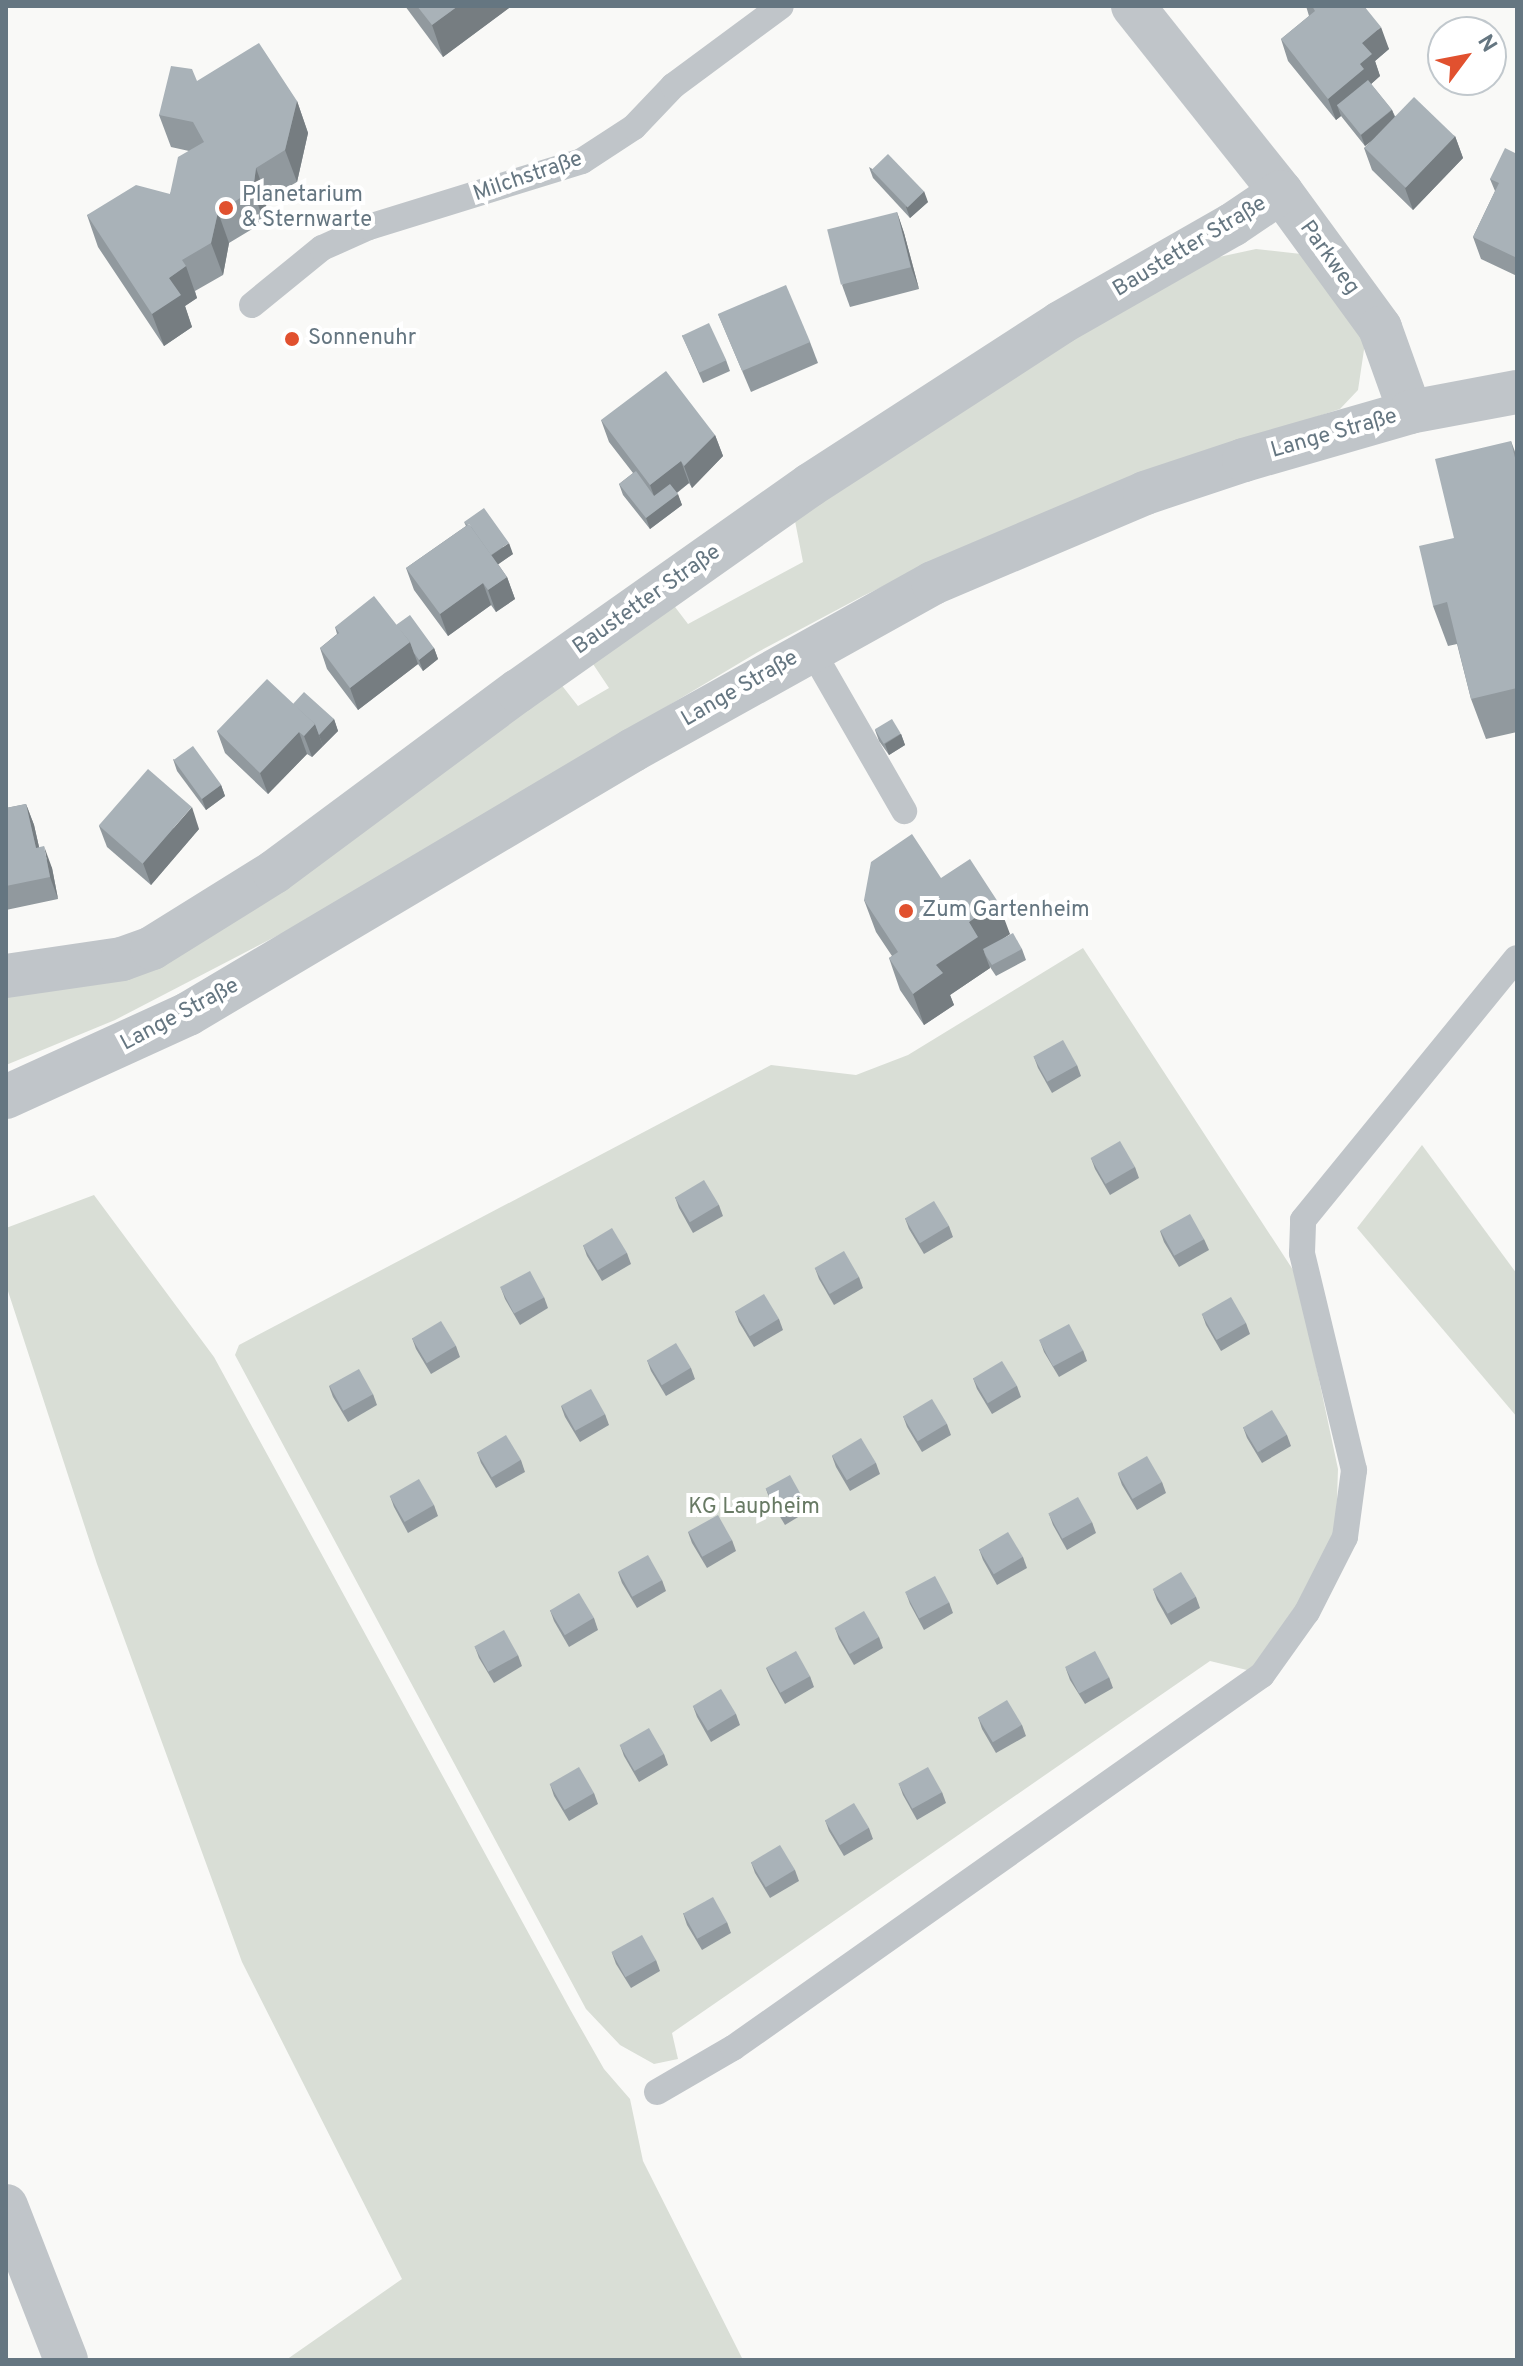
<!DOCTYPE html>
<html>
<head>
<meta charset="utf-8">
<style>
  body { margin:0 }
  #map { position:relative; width:1523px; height:2366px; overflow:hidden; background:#f9f9f7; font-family:Overpass,sans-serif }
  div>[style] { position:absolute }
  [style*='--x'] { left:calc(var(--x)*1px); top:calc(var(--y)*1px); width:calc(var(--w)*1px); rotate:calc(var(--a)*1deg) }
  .green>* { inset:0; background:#d9ded6 }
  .service>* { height:26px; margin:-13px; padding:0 13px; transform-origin:13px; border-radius:13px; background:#c0c5c9 }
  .minor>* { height:44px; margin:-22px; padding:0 22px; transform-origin:22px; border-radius:22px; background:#c0c5c9 }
  .tertiary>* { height:44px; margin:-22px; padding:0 22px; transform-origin:22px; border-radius:22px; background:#c0c5c9 }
  .wall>* { inset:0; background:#91999e }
  .shaded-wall>* { inset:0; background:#767d81 }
  .building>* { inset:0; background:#a9b2b8; transform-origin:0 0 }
  .dots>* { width:22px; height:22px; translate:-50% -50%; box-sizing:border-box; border:4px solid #fff; border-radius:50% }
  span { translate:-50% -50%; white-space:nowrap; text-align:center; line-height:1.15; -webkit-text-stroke:8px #fff; paint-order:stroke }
  .street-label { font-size:22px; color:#657681 }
  .poi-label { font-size:22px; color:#657681 }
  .left { translate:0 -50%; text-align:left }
  .park-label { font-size:22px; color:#687a64 }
  .frame { position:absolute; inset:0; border:8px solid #657681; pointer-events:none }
  .north { position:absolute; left:1427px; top:16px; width:80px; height:80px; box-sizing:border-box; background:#fff; border:2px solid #c1c8cd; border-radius:50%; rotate:58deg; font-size:22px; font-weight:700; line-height:32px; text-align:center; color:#657681 }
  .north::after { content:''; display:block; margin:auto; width:28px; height:36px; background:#e1512f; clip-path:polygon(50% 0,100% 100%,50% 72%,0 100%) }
</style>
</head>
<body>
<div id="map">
  <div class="green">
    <i style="clip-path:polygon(1256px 249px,1301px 254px,1365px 343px,1358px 390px,1340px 409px,1161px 468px,961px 549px,863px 596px,758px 652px,325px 911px,115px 1020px,6px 1065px,6px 991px,96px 975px,560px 683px,578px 706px,609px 688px,591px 661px,672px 603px,688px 624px,803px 562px,795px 521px,817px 497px,1057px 347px,1219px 257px)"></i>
    <i style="clip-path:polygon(1083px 948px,1297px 1276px,1338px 1469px,1336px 1530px,1298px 1610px,1251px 1671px,1210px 1661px,672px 2033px,678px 2059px,654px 2064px,620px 2045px,586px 2009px,235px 1355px,239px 1345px,771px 1065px,856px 1075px,908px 1055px)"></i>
    <i style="clip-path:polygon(1422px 1145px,1517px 1274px,1517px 1417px,1357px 1228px)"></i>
    <i style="clip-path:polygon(94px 1195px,214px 1357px,571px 2011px,604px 2069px,630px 2099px,643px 2161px,743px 2360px,286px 2360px,402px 2279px,242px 1962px,97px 1564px,6px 1285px,6px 1228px)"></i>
  </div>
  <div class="service">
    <i style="--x:252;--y:305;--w:90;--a:-39.2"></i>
    <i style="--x:322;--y:248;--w:51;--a:-24.1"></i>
    <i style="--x:369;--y:227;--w:223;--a:-17.2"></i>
    <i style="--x:582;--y:161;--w:62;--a:-33.2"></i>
    <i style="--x:634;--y:127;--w:57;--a:-46.4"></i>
    <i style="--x:673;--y:86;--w:134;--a:-36.5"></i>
    <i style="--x:811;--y:649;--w:187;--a:60.1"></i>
    <i style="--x:657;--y:2092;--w:88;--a:-30.1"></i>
    <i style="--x:733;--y:2048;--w:647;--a:-35.19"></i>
    <i style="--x:1262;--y:1675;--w:77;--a:-54.5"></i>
    <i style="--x:1307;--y:1612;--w:84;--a:-63.1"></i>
    <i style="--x:1345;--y:1537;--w:68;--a:-82.3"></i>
    <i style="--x:1354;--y:1470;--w:223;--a:-103.5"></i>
    <i style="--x:1302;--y:1253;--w:33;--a:-88"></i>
    <i style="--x:1303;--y:1220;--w:338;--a:-50.8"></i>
  </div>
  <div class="minor">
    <i style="--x:1133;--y:6;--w:238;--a:51.5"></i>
    <i style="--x:1281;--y:192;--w:168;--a:53.9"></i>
    <i style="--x:1380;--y:328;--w:89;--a:70.3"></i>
    <i style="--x:6;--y:976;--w:117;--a:-8.3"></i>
    <i style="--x:122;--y:959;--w:32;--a:-20"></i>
    <i style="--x:152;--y:948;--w:144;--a:-31.9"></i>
    <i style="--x:274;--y:872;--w:304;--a:-36.6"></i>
    <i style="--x:518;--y:691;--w:357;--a:-35.2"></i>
    <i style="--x:810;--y:485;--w:298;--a:-32.9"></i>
    <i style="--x:1060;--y:323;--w:198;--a:-29.7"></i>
    <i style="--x:1232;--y:225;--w:59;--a:-34"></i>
  </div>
  <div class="tertiary">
    <i style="--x:6;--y:1097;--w:200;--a:-24.5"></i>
    <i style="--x:188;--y:1014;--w:517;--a:-30.68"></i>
    <i style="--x:633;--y:750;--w:343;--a:-29.1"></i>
    <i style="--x:933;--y:583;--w:230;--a:-23"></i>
    <i style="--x:1145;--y:493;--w:104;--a:-18.4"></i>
    <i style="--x:1244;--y:460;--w:173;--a:-16.1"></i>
    <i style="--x:1410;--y:412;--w:109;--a:-10.6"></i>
    <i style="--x:6;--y:2206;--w:165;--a:68.7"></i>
  </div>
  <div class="wall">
    <i style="clip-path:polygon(405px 6px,508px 6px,509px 8px,443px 57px)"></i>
    <i style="clip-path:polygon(1306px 6px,1364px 6px,1389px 49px,1375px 61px,1380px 76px,1371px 84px,1392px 110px,1395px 116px,1455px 136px,1463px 158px,1413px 210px,1372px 170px,1364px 148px,1371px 141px,1365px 146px,1341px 116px,1336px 120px,1288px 61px,1281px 39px,1309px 16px)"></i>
    <i style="clip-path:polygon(197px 81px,297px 101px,308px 133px,297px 182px,267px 199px,264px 222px,229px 243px,223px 275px,195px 291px,197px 298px,185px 306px,192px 327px,164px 346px,98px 247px,87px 215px,170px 194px,189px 151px,171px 147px,159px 115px)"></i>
    <i style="clip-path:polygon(1517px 154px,1517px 276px,1481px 259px,1473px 237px,1495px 191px,1490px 179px)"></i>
    <i style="clip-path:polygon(869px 167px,928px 202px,910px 218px,873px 178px)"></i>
    <i style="clip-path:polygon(897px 212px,904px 233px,919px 289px,850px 307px,842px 285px)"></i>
    <i style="clip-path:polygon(718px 314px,810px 342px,818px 363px,751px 392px)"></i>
    <i style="clip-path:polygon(682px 335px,726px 360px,730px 371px,703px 383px)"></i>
    <i style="clip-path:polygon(601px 420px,715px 435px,723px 456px,692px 488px,689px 483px,677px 493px,682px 505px,650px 529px,623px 495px,619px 484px,633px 473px,609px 442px)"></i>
    <i style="clip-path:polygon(1511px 441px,1517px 457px,1517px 732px,1486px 739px,1471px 699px,1457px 644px,1448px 646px,1433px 606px,1454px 538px)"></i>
    <i style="clip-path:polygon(464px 522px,513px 554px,498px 564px,507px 577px,515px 599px,496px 612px,491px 605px,448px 636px,414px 590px,406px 568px,466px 526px)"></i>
    <i style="clip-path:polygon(396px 625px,434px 648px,438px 659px,423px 671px,418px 664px,358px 710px,327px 669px,320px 648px,337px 634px,335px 627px)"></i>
    <i style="clip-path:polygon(293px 704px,334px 719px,338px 731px,312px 757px,307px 754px,268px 794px,225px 753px,217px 731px)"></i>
    <i style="clip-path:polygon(875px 730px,901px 734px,905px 745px,889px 755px,879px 741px)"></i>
    <i style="clip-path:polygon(173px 759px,221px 785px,225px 796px,206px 810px,177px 771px)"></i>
    <i style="clip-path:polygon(26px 804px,34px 825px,39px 847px,52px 868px,58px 899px,6px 910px,6px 808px)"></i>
    <i style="clip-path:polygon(99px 826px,199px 829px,151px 885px,107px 847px)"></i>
    <i style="clip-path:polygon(941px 878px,1010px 934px,1002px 939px,1022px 949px,1026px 960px,996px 976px,990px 967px,990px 968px,950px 995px,954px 1005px,924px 1025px,900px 990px,889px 958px,892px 956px,876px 932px,864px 900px)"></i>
    <i style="clip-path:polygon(1034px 1057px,1077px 1065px,1081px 1076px,1052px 1093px,1038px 1068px)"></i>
    <i style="clip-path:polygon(1091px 1158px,1135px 1167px,1139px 1178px,1110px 1195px,1095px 1169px)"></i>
    <i style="clip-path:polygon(675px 1197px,719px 1205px,723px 1216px,693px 1233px,679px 1208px)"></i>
    <i style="clip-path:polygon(905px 1218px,949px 1226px,953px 1237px,924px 1254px,909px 1229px)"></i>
    <i style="clip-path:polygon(1160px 1231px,1204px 1239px,1209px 1250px,1179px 1267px,1164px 1242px)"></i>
    <i style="clip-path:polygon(583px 1245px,627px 1253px,631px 1264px,602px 1281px,587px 1256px)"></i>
    <i style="clip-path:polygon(815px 1268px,859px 1277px,863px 1288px,834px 1305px,819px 1279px)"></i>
    <i style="clip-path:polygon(501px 1288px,544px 1297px,548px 1308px,520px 1325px,505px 1299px)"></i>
    <i style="clip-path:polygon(735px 1311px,779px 1319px,783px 1330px,754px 1347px,739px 1322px)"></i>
    <i style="clip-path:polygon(1202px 1314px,1246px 1323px,1250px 1334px,1221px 1351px,1206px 1325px)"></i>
    <i style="clip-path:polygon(412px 1338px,456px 1346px,460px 1357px,431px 1374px,416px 1349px)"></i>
    <i style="clip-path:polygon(1040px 1341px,1083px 1350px,1087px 1361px,1059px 1377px,1044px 1352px)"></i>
    <i style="clip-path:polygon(647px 1360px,691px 1368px,695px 1379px,666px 1396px,651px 1371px)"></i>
    <i style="clip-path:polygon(973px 1378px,1017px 1386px,1021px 1397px,992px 1414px,977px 1389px)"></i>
    <i style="clip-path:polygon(329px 1386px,373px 1394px,377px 1405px,348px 1422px,333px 1397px)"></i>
    <i style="clip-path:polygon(561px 1406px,605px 1414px,609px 1425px,580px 1442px,565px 1417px)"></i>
    <i style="clip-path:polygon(903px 1416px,947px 1424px,951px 1435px,922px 1452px,907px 1427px)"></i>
    <i style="clip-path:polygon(1243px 1427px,1287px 1435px,1291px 1446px,1262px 1463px,1247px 1438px)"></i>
    <i style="clip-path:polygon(477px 1452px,521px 1460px,525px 1472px,496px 1488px,481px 1463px)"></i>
    <i style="clip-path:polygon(832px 1456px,876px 1463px,880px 1474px,850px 1491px,836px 1467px)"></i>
    <i style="clip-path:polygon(1118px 1474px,1162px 1482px,1166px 1493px,1137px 1510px,1122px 1485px)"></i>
    <i style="clip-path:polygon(766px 1489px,804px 1500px,808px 1511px,785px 1525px,770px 1500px)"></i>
    <i style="clip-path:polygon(390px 1496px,434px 1505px,438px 1516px,408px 1533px,394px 1507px)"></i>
    <i style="clip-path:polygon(1049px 1514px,1092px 1522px,1096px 1533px,1067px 1550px,1053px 1525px)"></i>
    <i style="clip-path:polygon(688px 1532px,732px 1540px,736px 1551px,707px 1568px,692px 1543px)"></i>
    <i style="clip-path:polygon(979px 1549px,1023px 1557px,1027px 1568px,997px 1585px,983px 1560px)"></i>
    <i style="clip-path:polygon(618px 1572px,662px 1580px,666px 1591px,637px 1608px,622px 1583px)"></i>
    <i style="clip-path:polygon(1153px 1589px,1196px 1597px,1200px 1608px,1171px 1625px,1157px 1600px)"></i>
    <i style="clip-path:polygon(906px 1593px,949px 1602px,953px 1613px,924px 1630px,910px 1604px)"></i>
    <i style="clip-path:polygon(550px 1610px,594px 1618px,598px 1630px,569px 1647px,554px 1621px)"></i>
    <i style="clip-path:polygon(835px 1628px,879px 1637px,883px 1648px,854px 1665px,839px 1639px)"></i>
    <i style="clip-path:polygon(475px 1647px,518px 1655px,522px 1666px,494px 1683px,479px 1658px)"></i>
    <i style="clip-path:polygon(766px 1668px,810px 1676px,814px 1687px,785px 1704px,771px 1679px)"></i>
    <i style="clip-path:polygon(1066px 1669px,1109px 1677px,1113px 1688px,1085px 1704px,1070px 1680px)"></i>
    <i style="clip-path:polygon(693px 1706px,736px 1714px,740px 1725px,711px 1742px,697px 1717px)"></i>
    <i style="clip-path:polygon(978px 1717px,1022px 1725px,1026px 1736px,996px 1753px,982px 1729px)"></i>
    <i style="clip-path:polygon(620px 1745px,664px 1754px,668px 1765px,639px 1782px,624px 1756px)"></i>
    <i style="clip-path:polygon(550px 1784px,594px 1793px,598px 1804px,569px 1821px,554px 1796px)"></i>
    <i style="clip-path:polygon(899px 1784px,942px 1792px,946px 1803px,917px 1820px,903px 1795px)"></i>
    <i style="clip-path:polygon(825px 1820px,869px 1828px,873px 1839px,844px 1856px,829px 1831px)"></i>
    <i style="clip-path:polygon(751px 1862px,795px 1870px,799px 1881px,770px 1898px,755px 1873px)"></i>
    <i style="clip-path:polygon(683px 1913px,727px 1922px,731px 1933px,702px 1950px,687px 1925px)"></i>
    <i style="clip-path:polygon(612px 1953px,656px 1960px,660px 1971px,631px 1988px,616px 1964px)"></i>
  </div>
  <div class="shaded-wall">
    <i style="clip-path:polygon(458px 6px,508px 6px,509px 8px,443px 57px,432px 25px)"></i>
    <i style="clip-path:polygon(1381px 27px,1389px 49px,1375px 61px,1380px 76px,1370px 85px,1337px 105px,1341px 116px,1336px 120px,1328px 99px,1360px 64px,1362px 43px)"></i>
    <i style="clip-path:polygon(297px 101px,308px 133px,297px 182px,285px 150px)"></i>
    <i style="clip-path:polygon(1392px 110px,1396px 121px,1365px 146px,1361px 135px)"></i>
    <i style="clip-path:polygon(1455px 136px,1463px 158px,1413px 210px,1405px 188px)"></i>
    <i style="clip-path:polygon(256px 168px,267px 199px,264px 222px,253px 190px)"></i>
    <i style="clip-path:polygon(924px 191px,928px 202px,910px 218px,906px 207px)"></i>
    <i style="clip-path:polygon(218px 212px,229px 243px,223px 275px,211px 243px)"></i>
    <i style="clip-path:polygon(897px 212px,904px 233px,919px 289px,911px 267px)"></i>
    <i style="clip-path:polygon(186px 266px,197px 298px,185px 306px,192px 327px,164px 346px,152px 314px,169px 278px)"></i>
    <i style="clip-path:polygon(715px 435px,723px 456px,692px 488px,684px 466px)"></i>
    <i style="clip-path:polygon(681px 461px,689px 483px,658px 507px,650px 485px)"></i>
    <i style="clip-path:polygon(678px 494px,682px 505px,650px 529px,646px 518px)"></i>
    <i style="clip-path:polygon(509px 543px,513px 554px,493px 568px,489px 557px)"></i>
    <i style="clip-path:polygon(507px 577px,515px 599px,496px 612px,488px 590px)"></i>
    <i style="clip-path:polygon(483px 583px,491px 605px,448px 636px,440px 614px)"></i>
    <i style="clip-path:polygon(410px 642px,418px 664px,358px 710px,350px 688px)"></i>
    <i style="clip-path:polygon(434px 648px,438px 659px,423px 671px,419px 660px)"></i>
    <i style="clip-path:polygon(334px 719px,338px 731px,323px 746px,319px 735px)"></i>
    <i style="clip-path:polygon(315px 724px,323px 746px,312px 757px,304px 736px)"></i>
    <i style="clip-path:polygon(299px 732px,307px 754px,268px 794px,260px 773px)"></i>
    <i style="clip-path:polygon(901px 734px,905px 745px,889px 755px,885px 744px)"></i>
    <i style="clip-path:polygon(221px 785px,225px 796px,206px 810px,202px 799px)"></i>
    <i style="clip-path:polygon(26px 804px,34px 825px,44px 869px,36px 848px)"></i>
    <i style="clip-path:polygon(192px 807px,199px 829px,151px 885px,143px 863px)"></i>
    <i style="clip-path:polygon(44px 846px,52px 868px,58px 899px,50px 877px)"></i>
    <i style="clip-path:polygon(998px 902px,1010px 934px,984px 952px,990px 968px,950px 995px,954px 1005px,924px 1025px,913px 994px,969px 922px)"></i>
  </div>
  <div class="building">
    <i style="clip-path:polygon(417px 6px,458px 6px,432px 25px)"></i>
    <i style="clip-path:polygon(1312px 6px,1364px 6px,1381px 27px,1362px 43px,1372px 54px,1360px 64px,1364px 69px,1328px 99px,1281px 39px,1315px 11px)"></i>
    <i style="clip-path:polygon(259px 43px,297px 101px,285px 150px,256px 168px,253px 190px,218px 212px,211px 243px,182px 260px,186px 266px,169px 278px,181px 295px,152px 314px,87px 215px,136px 185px,170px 194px,178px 157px,204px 142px,193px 122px,159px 115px,171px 66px,192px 69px,197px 81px)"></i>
    <i style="left:1368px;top:80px;width:38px;height:40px;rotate:51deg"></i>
    <i style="left:1414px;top:97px;width:57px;height:71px;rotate:44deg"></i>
    <i style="clip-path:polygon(1505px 148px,1517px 154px,1517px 258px,1473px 237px,1499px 183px,1490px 179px)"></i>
    <i style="left:888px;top:154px;width:52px;height:23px;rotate:46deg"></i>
    <i style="left:897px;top:212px;width:57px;height:72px;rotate:76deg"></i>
    <i style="left:786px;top:285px;width:62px;height:74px;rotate:67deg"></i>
    <i style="left:709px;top:323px;width:41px;height:30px;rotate:65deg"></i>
    <i style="clip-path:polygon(666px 371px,715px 435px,684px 466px,681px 461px,650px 485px,601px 420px)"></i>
    <i style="clip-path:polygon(1511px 441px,1517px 466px,1517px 688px,1471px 699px,1447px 602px,1433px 606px,1419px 546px,1454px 538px,1435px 459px)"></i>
    <i style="clip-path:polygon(636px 471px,654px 496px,670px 484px,678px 494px,646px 518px,619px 484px)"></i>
    <i style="clip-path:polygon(484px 508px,509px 543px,491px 555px,469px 524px,467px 525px,464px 522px)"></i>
    <i style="clip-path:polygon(469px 524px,507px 577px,488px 590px,483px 583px,440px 614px,406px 568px)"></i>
    <i style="clip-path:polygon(374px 596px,410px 642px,350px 688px,320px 648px,339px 633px,335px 627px)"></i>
    <i style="clip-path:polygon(410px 615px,434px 648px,419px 660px,414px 653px,410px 642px,396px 625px)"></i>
    <i style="clip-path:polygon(267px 679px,315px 724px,304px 736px,299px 732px,260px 773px,217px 731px)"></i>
    <i style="clip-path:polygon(304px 692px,334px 719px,319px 735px,315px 724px,293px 704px)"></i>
    <i style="left:892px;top:719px;width:17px;height:20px;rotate:59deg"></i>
    <i style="left:193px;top:746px;width:48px;height:24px;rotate:54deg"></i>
    <i style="left:148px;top:769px;width:58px;height:75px;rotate:41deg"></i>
    <i style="clip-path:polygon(26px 804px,36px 848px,44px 846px,50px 877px,6px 886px,6px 808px)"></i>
    <i style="clip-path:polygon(912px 834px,941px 878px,970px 859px,998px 902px,969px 922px,978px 937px,936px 965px,943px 973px,913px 994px,889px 958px,898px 952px,864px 900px,871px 862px)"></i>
    <i style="clip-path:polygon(1013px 933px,1022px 949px,992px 965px,986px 956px,983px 949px)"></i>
    <i style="left:1063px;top:1040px;width:29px;height:34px;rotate:61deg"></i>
    <i style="left:1120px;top:1141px;width:30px;height:34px;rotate:60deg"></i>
    <i style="left:704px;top:1180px;width:29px;height:34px;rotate:59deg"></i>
    <i style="left:934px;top:1201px;width:29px;height:34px;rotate:59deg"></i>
    <i style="left:1190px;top:1214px;width:29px;height:34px;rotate:61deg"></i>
    <i style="left:612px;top:1228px;width:29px;height:34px;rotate:59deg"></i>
    <i style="left:844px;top:1251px;width:30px;height:34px;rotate:60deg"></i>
    <i style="left:530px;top:1271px;width:30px;height:34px;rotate:62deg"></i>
    <i style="left:764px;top:1294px;width:29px;height:34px;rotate:59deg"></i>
    <i style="left:1231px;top:1297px;width:30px;height:34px;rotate:60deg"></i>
    <i style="left:441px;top:1321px;width:29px;height:34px;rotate:59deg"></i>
    <i style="left:1069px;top:1324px;width:30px;height:34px;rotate:62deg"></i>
    <i style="left:676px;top:1343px;width:29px;height:34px;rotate:59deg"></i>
    <i style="left:1002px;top:1361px;width:29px;height:34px;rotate:59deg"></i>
    <i style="left:359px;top:1369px;width:29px;height:34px;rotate:61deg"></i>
    <i style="left:591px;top:1389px;width:29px;height:34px;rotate:61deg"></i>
    <i style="left:932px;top:1399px;width:29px;height:34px;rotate:59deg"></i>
    <i style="left:1272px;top:1410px;width:29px;height:34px;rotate:59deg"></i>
    <i style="left:506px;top:1435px;width:29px;height:34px;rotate:59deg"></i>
    <i style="left:861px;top:1438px;width:29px;height:34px;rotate:59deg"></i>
    <i style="left:1147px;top:1456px;width:30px;height:34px;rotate:60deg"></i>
    <i style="left:790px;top:1475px;width:29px;height:28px;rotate:61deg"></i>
    <i style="left:419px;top:1479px;width:30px;height:34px;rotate:60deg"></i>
    <i style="left:1078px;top:1497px;width:29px;height:34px;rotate:61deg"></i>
    <i style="left:718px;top:1515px;width:29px;height:34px;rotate:61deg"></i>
    <i style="left:1008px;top:1532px;width:29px;height:34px;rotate:59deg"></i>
    <i style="left:648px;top:1555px;width:29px;height:34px;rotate:61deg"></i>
    <i style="left:1181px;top:1572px;width:29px;height:33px;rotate:59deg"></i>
    <i style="left:935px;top:1576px;width:30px;height:34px;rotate:62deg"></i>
    <i style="left:579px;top:1593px;width:29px;height:34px;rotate:59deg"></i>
    <i style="left:864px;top:1611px;width:30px;height:34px;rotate:60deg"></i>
    <i style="left:504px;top:1630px;width:29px;height:34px;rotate:61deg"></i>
    <i style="left:796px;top:1651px;width:29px;height:34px;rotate:61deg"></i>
    <i style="left:1095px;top:1651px;width:30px;height:34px;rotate:62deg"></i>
    <i style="left:721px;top:1689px;width:29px;height:33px;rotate:59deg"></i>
    <i style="left:1007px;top:1700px;width:29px;height:34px;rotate:59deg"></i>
    <i style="left:649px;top:1728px;width:30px;height:34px;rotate:60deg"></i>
    <i style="left:579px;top:1767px;width:30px;height:34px;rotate:60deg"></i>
    <i style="left:928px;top:1767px;width:29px;height:34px;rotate:61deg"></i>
    <i style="left:854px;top:1803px;width:29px;height:34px;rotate:59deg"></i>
    <i style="left:780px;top:1845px;width:29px;height:34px;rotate:59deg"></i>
    <i style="left:713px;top:1897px;width:29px;height:34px;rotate:61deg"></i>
    <i style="left:642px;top:1935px;width:29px;height:35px;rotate:61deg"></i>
  </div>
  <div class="dots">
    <i style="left:226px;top:208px;background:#e1512f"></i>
    <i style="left:292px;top:339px;background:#e1512f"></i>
    <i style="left:906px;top:911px;background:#e1512f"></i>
  </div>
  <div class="street-label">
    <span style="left:528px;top:177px;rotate:-19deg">Milchstraße</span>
    <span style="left:1190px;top:247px;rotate:-31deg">Baustetter Straße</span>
    <span style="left:1329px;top:258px;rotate:54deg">Parkweg</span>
    <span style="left:1334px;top:434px;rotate:-16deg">Lange Straße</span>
    <span style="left:647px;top:600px;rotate:-35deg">Baustetter Straße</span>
    <span style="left:740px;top:689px;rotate:-30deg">Lange Straße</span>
    <span style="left:180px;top:1015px;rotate:-28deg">Lange Straße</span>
  </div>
  <div class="poi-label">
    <span class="left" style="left:242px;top:208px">Planetarium<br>&amp; Sternwarte</span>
    <span class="left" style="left:308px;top:339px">Sonnenuhr</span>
    <span class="left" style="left:922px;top:911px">Zum Gartenheim</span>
  </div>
  <div class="park-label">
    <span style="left:754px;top:1508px">KG Laupheim</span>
  </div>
  <div class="frame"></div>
  <div class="north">N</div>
</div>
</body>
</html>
